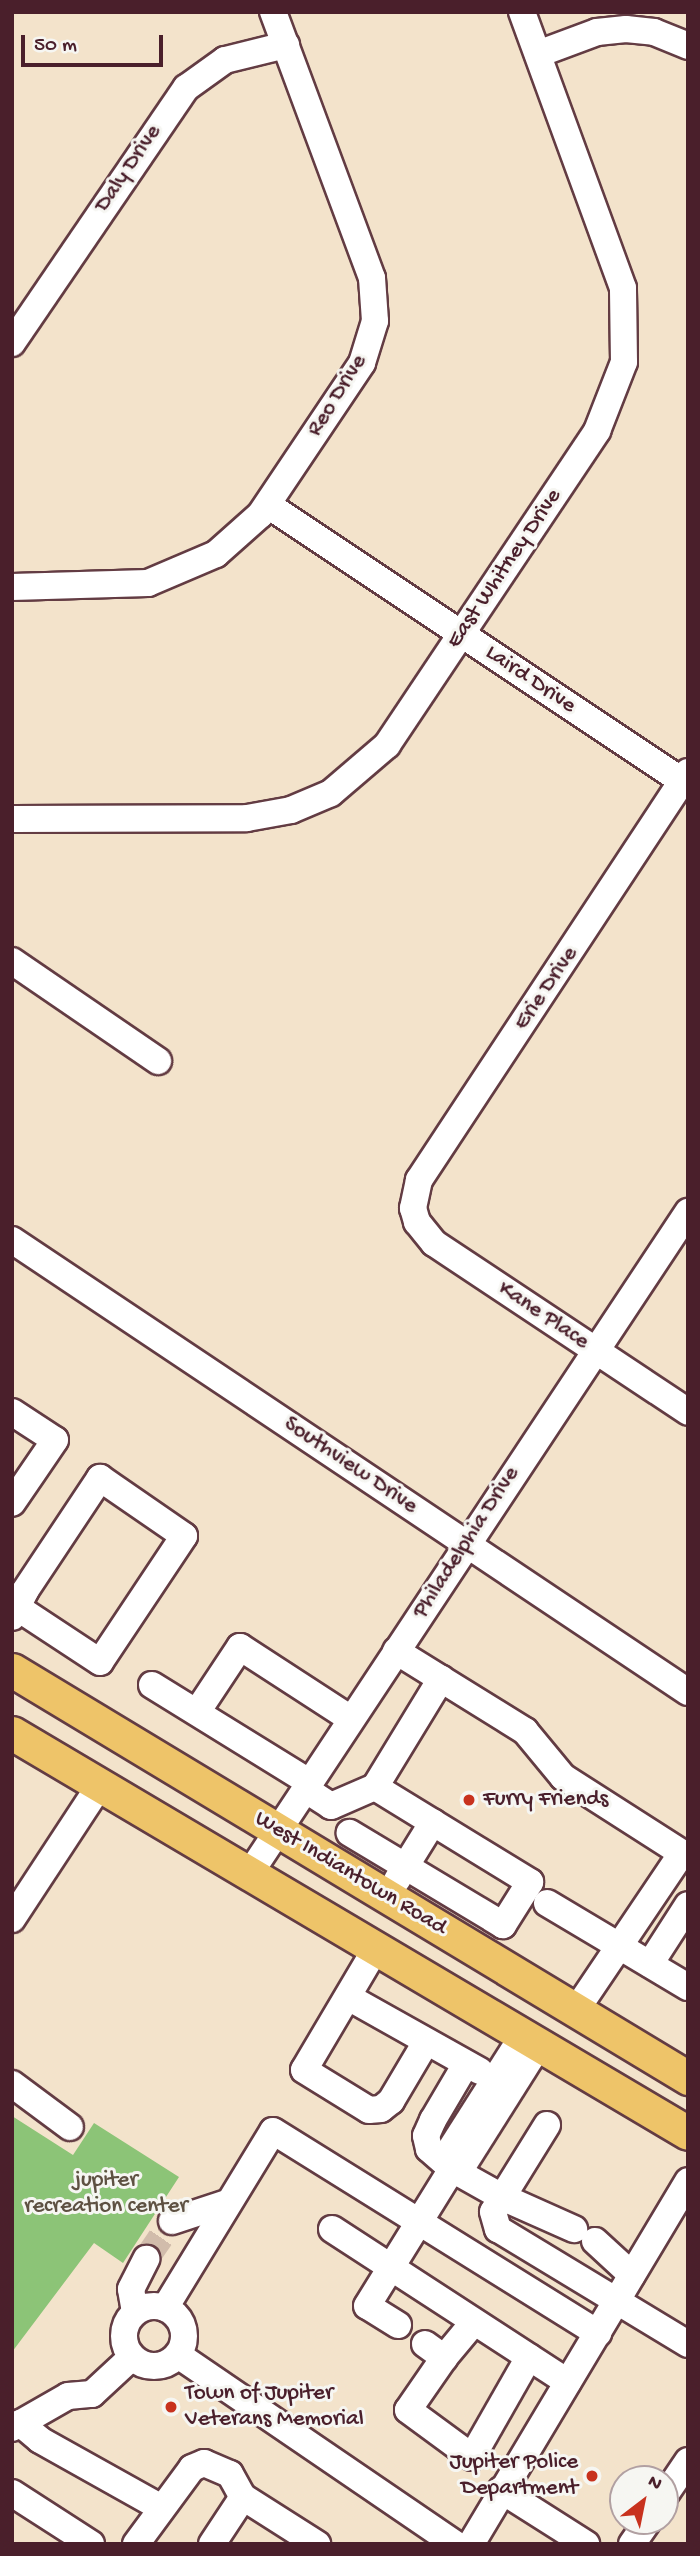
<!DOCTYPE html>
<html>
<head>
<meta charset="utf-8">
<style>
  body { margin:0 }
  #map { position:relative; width:700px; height:2556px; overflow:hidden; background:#f3e3cb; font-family:"Gochi Hand",sans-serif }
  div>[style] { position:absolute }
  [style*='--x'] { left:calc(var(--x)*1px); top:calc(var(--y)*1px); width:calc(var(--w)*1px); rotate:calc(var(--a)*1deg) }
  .green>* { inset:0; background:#8cc477 }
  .minor-tunnel>* { height:26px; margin-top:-13px; transform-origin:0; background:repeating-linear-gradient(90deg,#d1bcab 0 26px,transparent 0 39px) }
  .roads { filter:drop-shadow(2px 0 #633c43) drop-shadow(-2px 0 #633c43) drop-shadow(0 2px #633c43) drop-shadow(0 -2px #633c43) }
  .minor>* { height:26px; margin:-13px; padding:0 13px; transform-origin:13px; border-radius:13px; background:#fff }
  .minor>.ring { margin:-13px; padding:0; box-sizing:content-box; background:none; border:26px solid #fff; border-radius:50% }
  .major>* { height:33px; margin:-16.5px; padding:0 16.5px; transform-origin:16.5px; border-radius:16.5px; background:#eec469 }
  .dots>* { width:19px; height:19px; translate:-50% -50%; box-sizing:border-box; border:4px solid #f6f6f2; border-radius:50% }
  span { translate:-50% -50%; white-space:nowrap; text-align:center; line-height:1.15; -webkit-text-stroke:6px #f6f6f2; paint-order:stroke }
  .street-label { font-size:23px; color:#4a1f2b }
  .poi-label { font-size:23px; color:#4a1f2b }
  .left { translate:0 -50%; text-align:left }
  .right { translate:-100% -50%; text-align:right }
  .park-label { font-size:23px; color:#5e5142 }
  .frame { position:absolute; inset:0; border:14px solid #4a1f2b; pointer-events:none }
  .north { position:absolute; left:609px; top:2465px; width:70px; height:70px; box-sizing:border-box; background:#f6f6f2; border:2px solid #b1a0a2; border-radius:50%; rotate:32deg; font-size:19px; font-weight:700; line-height:28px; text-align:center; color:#4a1f2b }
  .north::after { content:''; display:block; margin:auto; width:24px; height:32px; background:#c8321e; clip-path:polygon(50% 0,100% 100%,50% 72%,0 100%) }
  .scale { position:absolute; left:21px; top:35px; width:142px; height:32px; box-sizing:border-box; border:4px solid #4a1f2b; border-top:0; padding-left:9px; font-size:21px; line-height:24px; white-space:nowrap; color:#4a1f2b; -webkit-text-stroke:5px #f6f6f2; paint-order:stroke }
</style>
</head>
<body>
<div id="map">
  <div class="green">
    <i style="clip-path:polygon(12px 2116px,73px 2155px,94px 2123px,179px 2177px,123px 2263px,94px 2243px,12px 2352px)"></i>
  </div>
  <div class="minor-tunnel">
    <i style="--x:146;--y:2259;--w:46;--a:-55.6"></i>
  </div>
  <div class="roads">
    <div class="minor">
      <i style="--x:538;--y:54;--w:63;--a:-20.4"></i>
      <i style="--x:597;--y:32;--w:29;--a:-6"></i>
      <i style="--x:626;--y:29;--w:28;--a:6"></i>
      <i style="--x:654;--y:32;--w:37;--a:22"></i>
      <i style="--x:12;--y:343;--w:309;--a:-55.7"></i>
      <i style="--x:186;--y:88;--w:48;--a:-35.7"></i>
      <i style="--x:225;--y:60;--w:63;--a:-13.8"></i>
      <i style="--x:268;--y:505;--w:505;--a:33.69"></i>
      <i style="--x:12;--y:587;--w:136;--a:-1.7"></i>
      <i style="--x:148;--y:583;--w:74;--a:-23.1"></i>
      <i style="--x:216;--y:554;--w:59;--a:-41.6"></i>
      <i style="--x:260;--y:515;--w:183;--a:-56.1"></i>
      <i style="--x:362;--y:363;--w:44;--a:-72.8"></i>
      <i style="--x:375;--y:321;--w:43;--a:-94"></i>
      <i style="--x:372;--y:278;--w:284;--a:-110.4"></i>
      <i style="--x:688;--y:772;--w:489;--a:123.4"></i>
      <i style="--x:419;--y:1180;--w:29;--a:102"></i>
      <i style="--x:413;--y:1208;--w:15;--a:74"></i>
      <i style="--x:417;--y:1222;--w:27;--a:51"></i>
      <i style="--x:434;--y:1243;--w:305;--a:33.6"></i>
      <i style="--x:12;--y:819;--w:235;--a:-0.2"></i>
      <i style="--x:247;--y:818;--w:45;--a:-10.3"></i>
      <i style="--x:291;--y:810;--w:43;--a:-23"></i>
      <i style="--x:331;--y:793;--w:74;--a:-40.6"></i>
      <i style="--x:387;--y:745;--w:378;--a:-56.2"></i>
      <i style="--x:597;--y:431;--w:74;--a:-68.6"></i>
      <i style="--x:624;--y:362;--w:74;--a:-90.8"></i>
      <i style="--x:623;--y:288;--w:294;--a:-110.1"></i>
      <i style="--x:12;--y:961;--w:177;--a:34.4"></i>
      <i style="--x:12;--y:1240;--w:813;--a:33.77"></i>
      <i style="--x:12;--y:1412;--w:51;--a:33.1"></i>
      <i style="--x:55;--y:1440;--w:76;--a:124.3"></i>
      <i style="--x:12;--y:1617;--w:29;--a:-63"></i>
      <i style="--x:25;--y:1591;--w:136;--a:-56.4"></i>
      <i style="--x:100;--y:1478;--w:102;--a:34.6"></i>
      <i style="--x:184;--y:1536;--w:151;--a:123.7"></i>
      <i style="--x:100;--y:1662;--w:98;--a:-146.6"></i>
      <i style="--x:396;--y:1651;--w:152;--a:31.8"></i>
      <i style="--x:525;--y:1731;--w:60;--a:50.4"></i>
      <i style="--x:563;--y:1777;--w:141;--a:32.6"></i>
      <i style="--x:682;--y:1853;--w:189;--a:124"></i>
      <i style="--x:152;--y:1685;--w:185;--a:31.7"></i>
      <i style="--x:197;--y:1712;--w:78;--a:-56.5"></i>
      <i style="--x:240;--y:1647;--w:132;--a:33"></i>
      <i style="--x:375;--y:1787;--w:127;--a:-58.6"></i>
      <i style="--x:305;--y:1789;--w:31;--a:33"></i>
      <i style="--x:331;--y:1806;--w:48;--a:-23.4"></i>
      <i style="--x:375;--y:1787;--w:182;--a:31.5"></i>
      <i style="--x:530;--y:1882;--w:51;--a:122.1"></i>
      <i style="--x:503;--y:1925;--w:179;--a:-149"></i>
      <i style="--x:248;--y:1876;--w:797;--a:-56.47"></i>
      <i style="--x:397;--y:1880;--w:68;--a:-58.2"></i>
      <i style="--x:547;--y:1903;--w:164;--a:30.8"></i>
      <i style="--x:12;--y:1919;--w:160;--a:-56.7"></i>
      <i style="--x:375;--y:1950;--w:139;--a:120.6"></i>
      <i style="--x:304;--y:2070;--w:76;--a:31.6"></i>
      <i style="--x:369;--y:2110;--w:12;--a:-5"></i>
      <i style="--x:381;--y:2109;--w:13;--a:-39"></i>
      <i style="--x:391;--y:2101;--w:69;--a:-59.3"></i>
      <i style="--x:650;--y:1964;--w:70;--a:-57.2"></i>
      <i style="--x:348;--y:1997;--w:151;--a:29.3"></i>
      <i style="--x:466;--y:2064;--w:65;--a:120.5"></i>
      <i style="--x:433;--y:2120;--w:17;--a:114"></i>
      <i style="--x:426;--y:2136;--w:13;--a:77"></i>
      <i style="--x:429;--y:2149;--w:30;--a:41"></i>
      <i style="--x:452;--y:2169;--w:57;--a:29.2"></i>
      <i style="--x:502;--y:2197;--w:79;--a:24"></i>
      <i style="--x:12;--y:2084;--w:72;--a:36.6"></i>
      <i style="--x:547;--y:2125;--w:102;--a:121.8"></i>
      <i style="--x:493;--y:2212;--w:18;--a:74"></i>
      <i style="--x:498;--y:2229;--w:222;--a:31.2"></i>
      <i style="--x:458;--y:2173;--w:151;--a:-57.7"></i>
      <i style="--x:172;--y:2221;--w:58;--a:-18.1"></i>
      <i style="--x:332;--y:2229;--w:281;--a:33"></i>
      <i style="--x:595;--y:2241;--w:50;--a:42.6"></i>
      <i class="ring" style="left:124px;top:2306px;width:34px;height:34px"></i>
      <i style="--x:165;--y:2308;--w:207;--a:-58.6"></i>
      <i style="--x:273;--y:2131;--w:383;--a:31.9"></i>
      <i style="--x:135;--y:2312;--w:23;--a:-100"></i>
      <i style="--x:131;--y:2289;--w:34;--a:-63"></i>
      <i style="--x:398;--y:2325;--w:36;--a:-148"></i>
      <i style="--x:367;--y:2306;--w:161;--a:-58.2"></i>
      <i style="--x:452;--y:2169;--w:19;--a:-96"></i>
      <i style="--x:450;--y:2150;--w:134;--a:-57.5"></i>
      <i style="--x:425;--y:2344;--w:24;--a:36"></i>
      <i style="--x:444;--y:2358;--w:47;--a:-50.2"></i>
      <i style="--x:178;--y:2355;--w:335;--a:34.3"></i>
      <i style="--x:444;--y:2358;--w:63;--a:124.7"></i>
      <i style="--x:408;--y:2410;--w:79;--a:36.3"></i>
      <i style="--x:472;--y:2457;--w:115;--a:-60.3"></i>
      <i style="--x:20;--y:2423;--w:26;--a:40"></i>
      <i style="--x:40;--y:2440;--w:137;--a:29.2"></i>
      <i style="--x:12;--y:2428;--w:64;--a:-29.7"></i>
      <i style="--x:68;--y:2396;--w:24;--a:-5"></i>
      <i style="--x:92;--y:2394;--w:54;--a:-42.8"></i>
      <i style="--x:501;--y:2490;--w:101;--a:32.4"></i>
      <i style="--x:12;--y:2493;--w:94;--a:32.8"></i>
      <i style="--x:665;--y:2495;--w:41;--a:-55.9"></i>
      <i style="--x:136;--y:2544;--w:94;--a:-53.6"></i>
      <i style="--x:192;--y:2468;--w:13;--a:-23"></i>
      <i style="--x:204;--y:2463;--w:28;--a:23"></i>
      <i style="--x:230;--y:2474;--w:26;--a:61"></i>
      <i style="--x:212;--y:2544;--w:56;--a:-56.6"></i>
      <i style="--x:243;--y:2497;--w:88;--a:32.4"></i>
      <i style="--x:471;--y:2544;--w:423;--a:-59.1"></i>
      <i style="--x:632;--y:2544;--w:28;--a:-55"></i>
    </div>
    <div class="major">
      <i style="--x:12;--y:1670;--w:790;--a:31.11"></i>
      <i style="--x:12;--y:1733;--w:785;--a:30.61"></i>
    </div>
  </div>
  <div class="dots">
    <i style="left:469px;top:1800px;background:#c8321e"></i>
    <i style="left:171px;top:2407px;background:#c8321e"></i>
    <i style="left:592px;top:2476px;background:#c8321e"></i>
  </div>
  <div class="street-label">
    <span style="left:129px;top:169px;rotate:-56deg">Daly Drive</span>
    <span style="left:338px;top:396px;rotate:-58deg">Reo Drive</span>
    <span style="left:505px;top:569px;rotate:-56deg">East Whitney Drive</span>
    <span style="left:530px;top:680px;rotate:34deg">Laird Drive</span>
    <span style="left:547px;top:989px;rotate:-56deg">Erie Drive</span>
    <span style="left:543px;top:1316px;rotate:34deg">Kane Place</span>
    <span style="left:350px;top:1466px;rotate:34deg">Southview Drive</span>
    <span style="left:467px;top:1543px;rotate:-57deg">Philadelphia Drive</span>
    <span style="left:350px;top:1874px;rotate:31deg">West Indiantown Road</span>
  </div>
  <div class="poi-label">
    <span class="left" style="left:483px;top:1800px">Furry Friends</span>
    <span class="left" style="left:185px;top:2407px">Town of Jupiter<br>Veterans Memorial</span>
    <span class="right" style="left:578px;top:2476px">Jupiter Police<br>Department</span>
  </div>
  <div class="park-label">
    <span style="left:106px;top:2194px">jupiter<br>recreation center</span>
  </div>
  <div class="frame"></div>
  <div class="north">N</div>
  <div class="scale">50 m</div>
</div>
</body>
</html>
